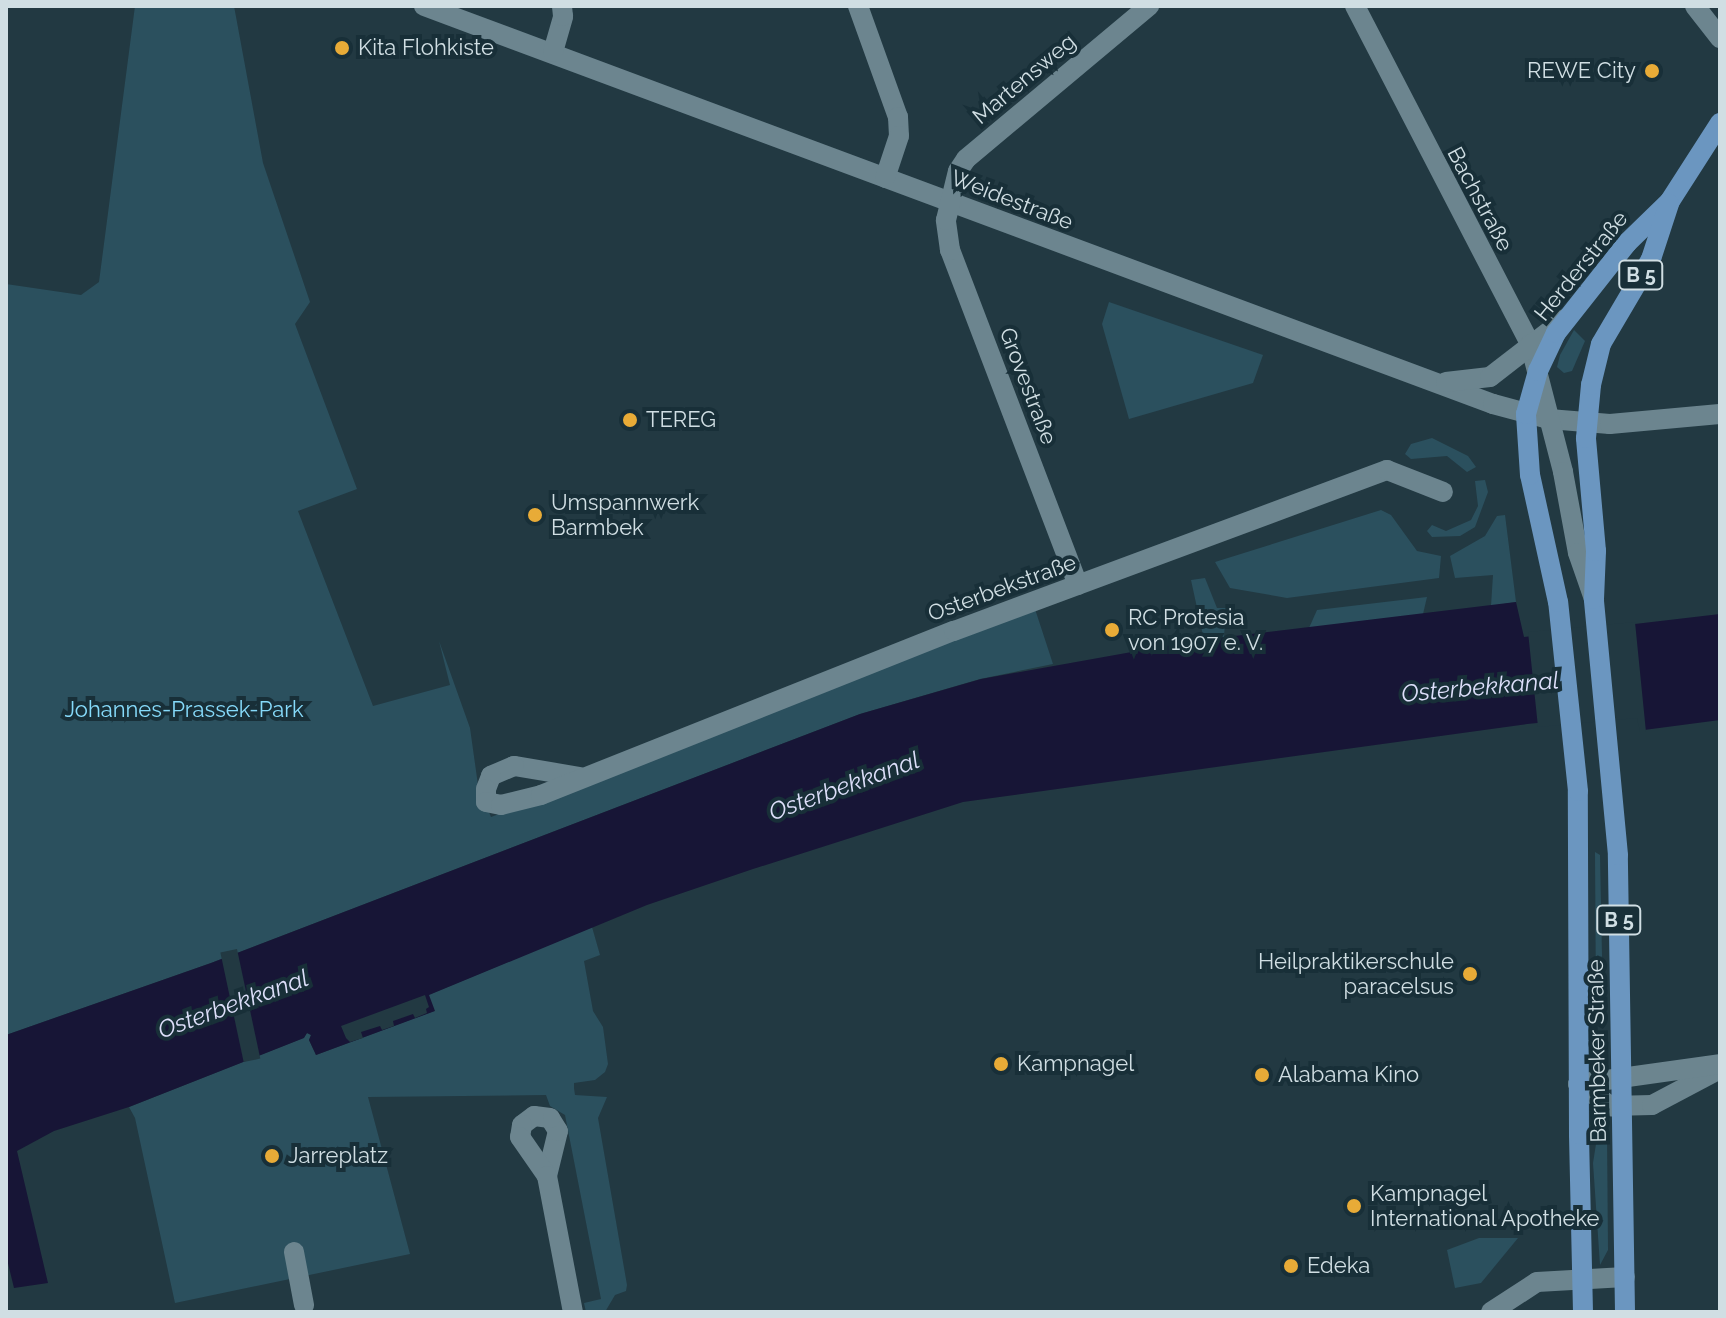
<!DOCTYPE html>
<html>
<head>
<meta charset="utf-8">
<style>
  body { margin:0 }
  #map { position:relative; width:1726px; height:1318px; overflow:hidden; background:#223942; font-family:Raleway,sans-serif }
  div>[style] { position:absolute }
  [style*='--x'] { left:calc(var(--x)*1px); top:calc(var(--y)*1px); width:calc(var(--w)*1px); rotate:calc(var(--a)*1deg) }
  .green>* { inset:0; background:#2b505e }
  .water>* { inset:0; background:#171536 }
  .pier>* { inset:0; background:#223942; transform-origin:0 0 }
  .minor>* { height:20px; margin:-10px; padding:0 10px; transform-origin:10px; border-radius:10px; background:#6c858f }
  .major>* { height:20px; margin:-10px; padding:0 10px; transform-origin:10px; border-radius:10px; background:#6b96c0 }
  .dots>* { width:22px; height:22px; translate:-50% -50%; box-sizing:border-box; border:4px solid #182f38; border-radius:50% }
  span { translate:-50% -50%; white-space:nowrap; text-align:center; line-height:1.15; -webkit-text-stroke:8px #182f38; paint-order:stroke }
  .shield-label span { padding:2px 6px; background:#182f38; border:2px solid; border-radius:6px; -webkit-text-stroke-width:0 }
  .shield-label { font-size:20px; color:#d0dee3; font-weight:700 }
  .poi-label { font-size:22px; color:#d0dee3 }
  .left { translate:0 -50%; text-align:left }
  .right { translate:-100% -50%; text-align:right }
  .street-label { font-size:22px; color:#d0dee3 }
  .park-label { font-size:22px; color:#86dafa }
  .water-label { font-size:24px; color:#dddffa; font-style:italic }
  .frame { position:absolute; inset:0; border:8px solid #d0dee3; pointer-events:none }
</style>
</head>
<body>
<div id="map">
  <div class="green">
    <i style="clip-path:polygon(135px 6px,234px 6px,263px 163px,310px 302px,295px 324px,357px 489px,298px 511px,373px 706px,450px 685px,439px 641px,470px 728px,478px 785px,491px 817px,1035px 609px,1053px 664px,980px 679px,860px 714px,211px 963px,6px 1035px,6px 284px,81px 295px,99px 282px)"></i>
    <i style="clip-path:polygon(1109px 302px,1263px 355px,1253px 383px,1129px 419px,1102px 324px)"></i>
    <i style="clip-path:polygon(1574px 330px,1585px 341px,1572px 371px,1564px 373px,1557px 367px,1560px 355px)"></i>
    <i style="clip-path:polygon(1432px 438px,1468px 456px,1476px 467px,1467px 472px,1447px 456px,1411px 459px,1405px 454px,1411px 444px)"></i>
    <i style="clip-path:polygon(1485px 480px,1488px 492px,1475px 527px,1460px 536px,1432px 537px,1427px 531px,1432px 525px,1446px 531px,1471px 520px,1478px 506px,1475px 481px)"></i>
    <i style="clip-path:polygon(1381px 510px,1391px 515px,1417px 551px,1441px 556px,1439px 578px,1287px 598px,1230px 588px,1215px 562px)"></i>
    <i style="clip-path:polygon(1505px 515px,1516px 602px,1491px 606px,1493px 575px,1455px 578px,1450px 556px,1485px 536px,1497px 516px)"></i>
    <i style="clip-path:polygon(1205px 578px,1217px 608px,1226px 608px,1224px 637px,1204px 640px,1191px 580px)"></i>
    <i style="clip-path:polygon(1427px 597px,1423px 614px,1309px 628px,1317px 610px)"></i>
    <i style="clip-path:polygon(1595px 852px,1600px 855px,1603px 1007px,1596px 1004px)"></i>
    <i style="clip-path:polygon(592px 927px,600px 955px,584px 961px,593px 1011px,603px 1027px,608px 1064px,605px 1072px,595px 1080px,574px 1083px,574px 1088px,575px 1095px,607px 1097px,598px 1118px,627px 1285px,626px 1291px,615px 1295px,605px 1312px,586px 1312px,584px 1303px,601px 1299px,565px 1115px,550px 1106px,546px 1095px,368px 1097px,410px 1254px,175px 1303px,135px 1118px,129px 1107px,303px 1038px,307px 1033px,311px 1035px,309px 1040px,316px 1055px,415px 1018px,434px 1011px,428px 995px)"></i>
    <i style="clip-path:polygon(1598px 1131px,1607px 1133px,1608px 1250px,1600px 1265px,1593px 1163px)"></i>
    <i style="clip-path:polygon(1479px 1238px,1518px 1238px,1481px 1283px,1455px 1288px,1447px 1250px)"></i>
  </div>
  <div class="water">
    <i style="clip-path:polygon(1516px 602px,1524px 637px,1720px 614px,1720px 720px,1644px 730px,1640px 713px,1527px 724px,963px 802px,753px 869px,647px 905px,429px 995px,435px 1011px,316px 1055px,309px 1040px,311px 1035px,307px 1033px,304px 1038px,129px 1107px,54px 1131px,17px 1151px,48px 1283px,14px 1288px,6px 1255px,6px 1035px,211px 963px,860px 714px,981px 679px,1193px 641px)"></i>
  </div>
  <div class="pier">
    <i style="clip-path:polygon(1635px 622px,1646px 732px,1640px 732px,1637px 718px,1538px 727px,1528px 632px)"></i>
    <i style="left:237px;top:949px;width:112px;height:17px;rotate:78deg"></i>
    <i style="clip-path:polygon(425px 995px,429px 1007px,426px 1009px,427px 1013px,415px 1018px,413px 1014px,393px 1021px,394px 1026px,382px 1030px,380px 1026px,361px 1032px,363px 1038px,350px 1042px,346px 1038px,341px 1026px)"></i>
  </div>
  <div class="minor">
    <i style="--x:424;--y:6;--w:1141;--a:20.42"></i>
    <i style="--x:1493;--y:404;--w:58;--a:15"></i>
    <i style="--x:1549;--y:419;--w:61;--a:4.7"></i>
    <i style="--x:1610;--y:424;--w:110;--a:-5.2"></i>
    <i style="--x:858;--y:6;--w:118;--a:70.2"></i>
    <i style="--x:898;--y:117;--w:19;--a:87"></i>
    <i style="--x:899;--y:136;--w:44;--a:108.4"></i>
    <i style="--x:1355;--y:6;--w:381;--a:62.6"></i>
    <i style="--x:1530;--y:344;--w:132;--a:75.5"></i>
    <i style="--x:1563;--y:472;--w:82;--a:79.5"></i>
    <i style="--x:1578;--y:553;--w:49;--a:70.8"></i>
    <i style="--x:1695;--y:6;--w:41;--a:52"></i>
    <i style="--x:553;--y:52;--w:37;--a:-74"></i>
    <i style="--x:563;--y:16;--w:10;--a:-96"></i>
    <i style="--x:1446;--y:382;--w:44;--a:-6.5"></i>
    <i style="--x:1490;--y:377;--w:95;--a:-37.7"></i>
    <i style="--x:1078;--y:585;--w:359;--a:-110.9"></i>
    <i style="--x:950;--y:250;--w:30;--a:-98"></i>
    <i style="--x:946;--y:220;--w:50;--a:-76.2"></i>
    <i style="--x:958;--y:171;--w:14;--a:-56"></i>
    <i style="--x:966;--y:159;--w:239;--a:-39.9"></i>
    <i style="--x:580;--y:777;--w:67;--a:-170.5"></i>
    <i style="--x:514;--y:766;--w:25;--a:157"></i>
    <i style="--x:491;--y:776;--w:14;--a:111"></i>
    <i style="--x:486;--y:789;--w:13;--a:90"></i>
    <i style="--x:486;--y:802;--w:15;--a:11"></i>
    <i style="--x:501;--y:805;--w:41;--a:-14"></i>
    <i style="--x:541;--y:795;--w:444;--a:-21.7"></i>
    <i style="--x:954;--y:631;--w:462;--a:-20.4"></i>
    <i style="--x:1387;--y:470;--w:60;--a:21.4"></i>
    <i style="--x:1578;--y:1084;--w:40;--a:34"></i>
    <i style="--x:1611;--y:1106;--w:41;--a:-1.4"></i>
    <i style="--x:1652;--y:1105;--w:77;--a:-27.9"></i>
    <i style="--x:1578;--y:1084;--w:143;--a:-8"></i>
    <i style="--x:547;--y:1176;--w:46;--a:-76.3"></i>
    <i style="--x:558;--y:1131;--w:15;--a:-122"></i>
    <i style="--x:550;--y:1118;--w:16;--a:-173"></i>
    <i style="--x:534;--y:1116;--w:15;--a:143"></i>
    <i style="--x:522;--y:1125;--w:12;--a:99"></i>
    <i style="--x:520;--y:1137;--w:47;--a:55.3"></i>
    <i style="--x:547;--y:1176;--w:138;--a:79.2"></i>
    <i style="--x:294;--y:1252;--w:54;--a:79.3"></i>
    <i style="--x:1491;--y:1312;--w:55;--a:-33.1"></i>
    <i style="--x:1537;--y:1282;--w:88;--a:-3.3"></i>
  </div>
  <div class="major">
    <i style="--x:1583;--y:1312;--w:178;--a:-91.3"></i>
    <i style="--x:1579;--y:1134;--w:343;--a:-90.2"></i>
    <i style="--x:1578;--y:791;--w:190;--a:-96"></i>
    <i style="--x:1558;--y:602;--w:130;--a:-102.4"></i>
    <i style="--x:1530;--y:475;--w:61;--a:-93.8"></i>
    <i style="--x:1526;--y:414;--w:45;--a:-74.4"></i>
    <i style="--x:1538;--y:371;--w:42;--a:-64.7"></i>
    <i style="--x:1556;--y:333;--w:115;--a:-51.7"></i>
    <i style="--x:1627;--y:243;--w:60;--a:-44.3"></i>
    <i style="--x:1670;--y:201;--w:93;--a:-57.3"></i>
    <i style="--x:1625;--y:1312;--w:457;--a:-90.9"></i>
    <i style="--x:1618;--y:855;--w:257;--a:-95.4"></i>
    <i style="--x:1594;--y:599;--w:48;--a:-87.6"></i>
    <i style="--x:1596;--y:551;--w:113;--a:-95.1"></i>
    <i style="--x:1586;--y:438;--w:53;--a:-84.6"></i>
    <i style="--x:1591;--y:385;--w:42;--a:-76.3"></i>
    <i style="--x:1601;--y:344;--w:99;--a:-59.5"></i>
    <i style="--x:1651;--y:259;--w:58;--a:-71.9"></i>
  </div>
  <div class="dots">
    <i style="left:342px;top:48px;background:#e8ab37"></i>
    <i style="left:1652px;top:71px;background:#e8ab37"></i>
    <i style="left:630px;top:420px;background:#e8ab37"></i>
    <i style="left:535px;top:515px;background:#e8ab37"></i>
    <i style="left:1112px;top:630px;background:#e8ab37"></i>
    <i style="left:1470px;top:974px;background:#e8ab37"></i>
    <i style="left:1001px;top:1064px;background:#e8ab37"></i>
    <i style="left:1262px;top:1075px;background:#e8ab37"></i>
    <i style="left:272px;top:1156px;background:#e8ab37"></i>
    <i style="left:1354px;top:1206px;background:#e8ab37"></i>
    <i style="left:1291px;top:1266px;background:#e8ab37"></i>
  </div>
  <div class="shield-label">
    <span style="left:1641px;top:275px">B 5</span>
    <span style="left:1619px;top:920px">B 5</span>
  </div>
  <div class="poi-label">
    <span class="left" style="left:358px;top:48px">Kita Flohkiste</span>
    <span class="right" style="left:1636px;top:71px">REWE City</span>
    <span class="left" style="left:646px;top:420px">TEREG</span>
    <span class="left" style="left:551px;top:515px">Umspannwerk<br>Barmbek</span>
    <span class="left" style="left:1128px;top:630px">RC Protesia<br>von 1907 e. V.</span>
    <span class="right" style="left:1454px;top:974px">Heilpraktikerschule<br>paracelsus</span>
    <span class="left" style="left:1017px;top:1064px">Kampnagel</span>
    <span class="left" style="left:1278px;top:1075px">Alabama Kino</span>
    <span class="left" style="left:288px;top:1156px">Jarreplatz</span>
    <span class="left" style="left:1370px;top:1206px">Kampnagel<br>International Apotheke</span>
    <span class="left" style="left:1307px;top:1266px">Edeka</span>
  </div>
  <div class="street-label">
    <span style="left:1024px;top:79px;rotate:-40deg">Martensweg</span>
    <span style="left:1480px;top:199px;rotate:62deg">Bachstraße</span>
    <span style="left:1012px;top:200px;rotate:21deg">Weidestraße</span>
    <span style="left:1581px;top:266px;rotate:-51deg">Herderstraße</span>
    <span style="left:1028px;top:386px;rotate:69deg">Grovestraße</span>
    <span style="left:1002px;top:588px;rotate:-20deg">Osterbekstraße</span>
    <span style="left:1597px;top:1051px;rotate:-91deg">Barmbeker Straße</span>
  </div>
  <div class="park-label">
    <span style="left:184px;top:710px">Johannes-Prassek-Park</span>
  </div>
  <div class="water-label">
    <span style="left:1480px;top:687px;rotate:-5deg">Osterbekkanal</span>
    <span style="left:844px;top:786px;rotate:-20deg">Osterbekkanal</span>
    <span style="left:233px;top:1004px;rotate:-20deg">Osterbekkanal</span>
  </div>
  <div class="frame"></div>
</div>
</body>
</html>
